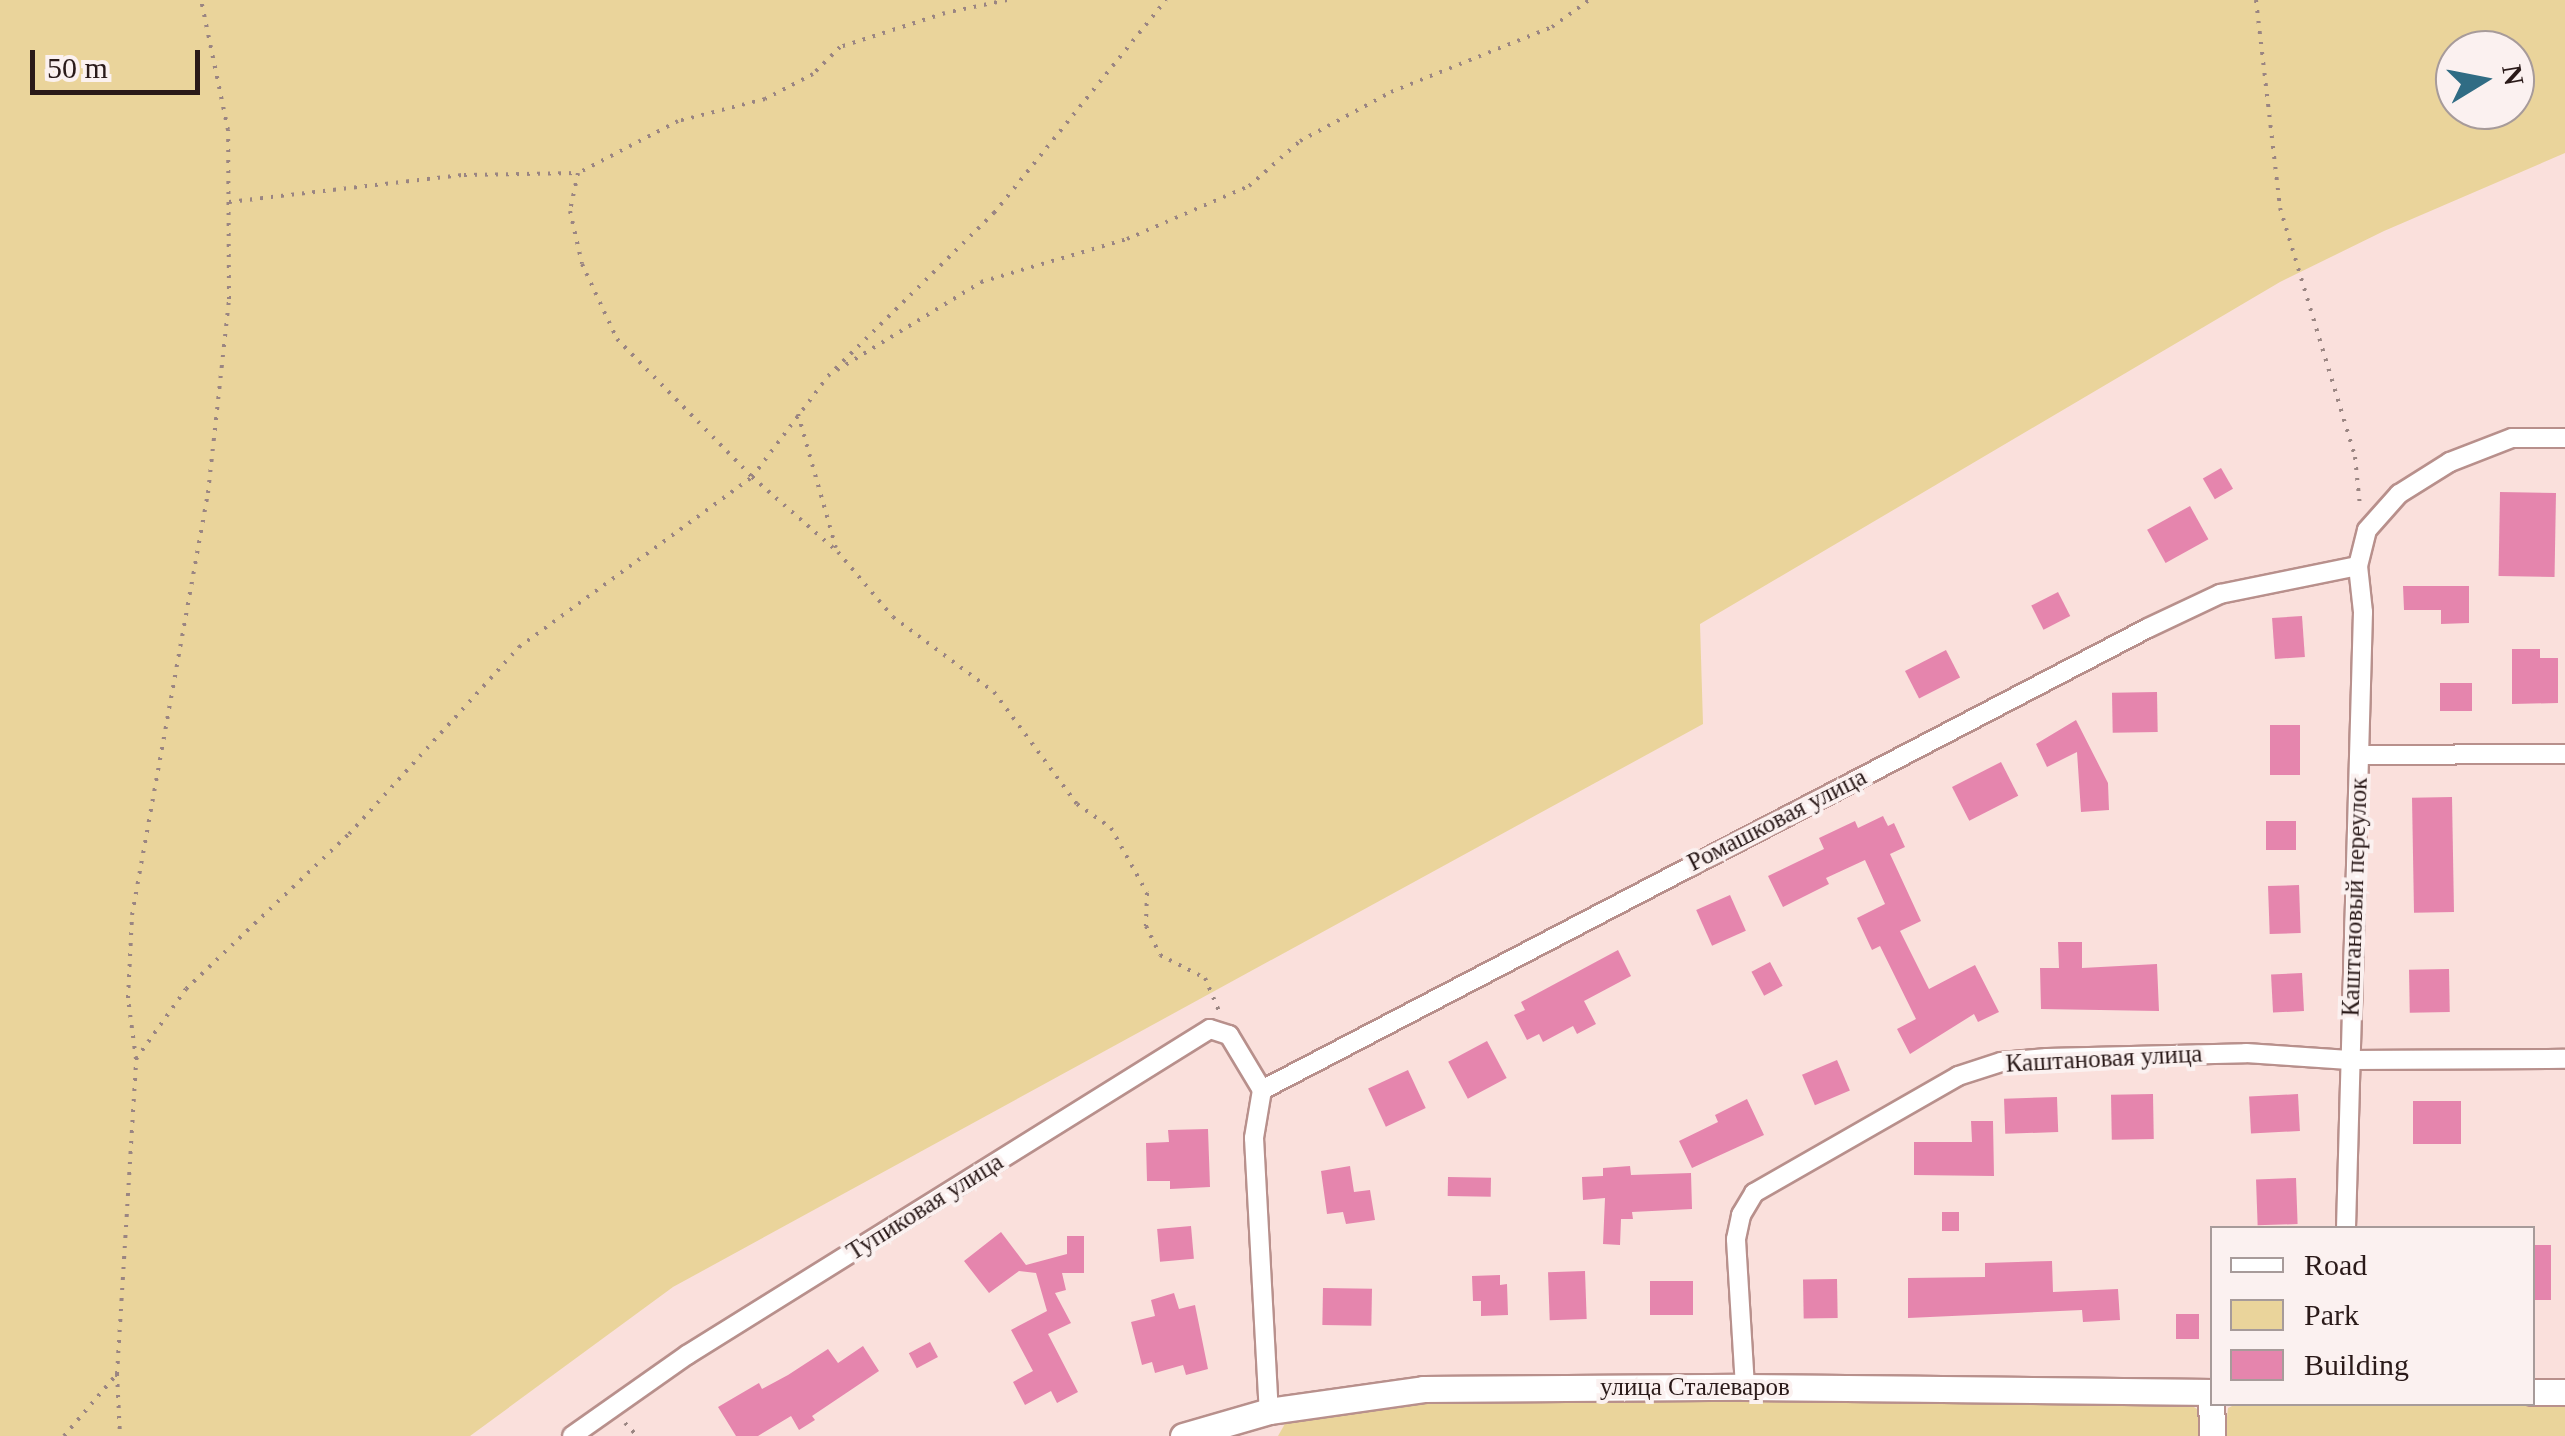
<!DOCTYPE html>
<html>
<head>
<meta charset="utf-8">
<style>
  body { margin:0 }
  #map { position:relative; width:2565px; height:1436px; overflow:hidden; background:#fae0dc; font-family:Georgia,serif }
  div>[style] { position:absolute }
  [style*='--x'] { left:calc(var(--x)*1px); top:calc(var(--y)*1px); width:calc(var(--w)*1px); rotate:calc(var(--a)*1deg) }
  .green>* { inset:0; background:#ead49b }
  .building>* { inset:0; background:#e585ad; transform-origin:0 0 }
  .path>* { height:4px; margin-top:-2px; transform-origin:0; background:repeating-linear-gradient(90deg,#9a8582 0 2.5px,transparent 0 10.5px) }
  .roads { filter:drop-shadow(2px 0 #b8908c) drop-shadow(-2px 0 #b8908c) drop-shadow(0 2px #b8908c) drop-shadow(0 -2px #b8908c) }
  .minor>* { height:18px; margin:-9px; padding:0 9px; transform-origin:9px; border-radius:9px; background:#fff }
  .secondary>* { height:25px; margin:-12.5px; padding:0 12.5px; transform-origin:12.5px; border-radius:12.5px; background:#fff }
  span { translate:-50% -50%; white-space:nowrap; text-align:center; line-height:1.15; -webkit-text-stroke:8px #fbf1f0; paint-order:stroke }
  .street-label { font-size:25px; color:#2a1a19 }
  .legend { position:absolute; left:2210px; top:1226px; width:325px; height:180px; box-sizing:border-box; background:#fbf1f0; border:2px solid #a79b9a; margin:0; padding:12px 18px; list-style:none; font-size:30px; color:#2a1a19 }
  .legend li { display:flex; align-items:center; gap:20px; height:50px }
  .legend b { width:50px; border:2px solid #a79b9a }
  .north { position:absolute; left:2435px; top:30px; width:100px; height:100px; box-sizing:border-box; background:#fbf1f0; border:2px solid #a79b9a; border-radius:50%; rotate:80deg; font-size:28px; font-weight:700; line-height:40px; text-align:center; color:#2a1a19 }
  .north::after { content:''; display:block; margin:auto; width:35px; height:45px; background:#306c84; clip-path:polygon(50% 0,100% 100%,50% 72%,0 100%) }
  .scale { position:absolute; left:30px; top:50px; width:170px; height:45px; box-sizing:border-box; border:5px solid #2a1a19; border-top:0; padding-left:12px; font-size:30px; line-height:35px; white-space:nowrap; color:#2a1a19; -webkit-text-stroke:8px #fbf1f0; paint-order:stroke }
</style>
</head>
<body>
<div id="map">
  <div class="green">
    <i style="clip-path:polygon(evenodd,0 0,2565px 0,2565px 153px,2384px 231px,2280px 282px,1700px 624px,1703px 724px,673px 1287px,470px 1436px,0 1436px,0 0,2515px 50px,2515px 110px,2455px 110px,2455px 50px,2515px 50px)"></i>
    <i style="clip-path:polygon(1568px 1396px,2188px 1403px,2203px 1413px,2202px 1436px,1278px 1436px,1286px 1422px,1337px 1412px,1458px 1399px)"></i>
    <i style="clip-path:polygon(2236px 1404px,2565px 1405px,2565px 1436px,2225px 1436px,2228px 1408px)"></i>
  </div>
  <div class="building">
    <i style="left:2221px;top:468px;width:24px;height:21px;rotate:60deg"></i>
    <i style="left:2500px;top:492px;width:56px;height:84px;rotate:1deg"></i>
    <i style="left:2190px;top:506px;width:38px;height:49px;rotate:61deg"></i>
    <i style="clip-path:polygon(2403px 586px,2469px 586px,2469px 623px,2441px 624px,2441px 610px,2404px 610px)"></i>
    <i style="left:2058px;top:592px;width:27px;height:30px;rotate:63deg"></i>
    <i style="left:2302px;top:616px;width:41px;height:30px;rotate:86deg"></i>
    <i style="clip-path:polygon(2512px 649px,2540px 649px,2540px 658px,2558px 658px,2558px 703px,2512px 704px)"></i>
    <i style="left:1946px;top:650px;width:31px;height:46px;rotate:63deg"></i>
    <i style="left:2440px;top:683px;width:32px;height:28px"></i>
    <i style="left:2157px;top:692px;width:40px;height:45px;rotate:89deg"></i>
    <i style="clip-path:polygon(2076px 720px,2108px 783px,2109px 810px,2081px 812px,2077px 752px,2047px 767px,2036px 744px)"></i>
    <i style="left:2270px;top:725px;width:30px;height:50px"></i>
    <i style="left:2001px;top:762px;width:38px;height:55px;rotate:63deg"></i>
    <i style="left:2452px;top:797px;width:115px;height:40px;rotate:89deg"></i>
    <i style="clip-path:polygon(1883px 816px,1888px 826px,1894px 823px,1905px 847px,1890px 854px,1921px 921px,1900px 931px,1929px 989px,1975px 965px,1999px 1012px,1978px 1022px,1974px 1014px,1910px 1054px,1897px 1029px,1916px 1019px,1880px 946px,1872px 950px,1857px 918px,1885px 904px,1865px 860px,1826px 878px,1829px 884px,1783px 907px,1768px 876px,1824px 849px,1819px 838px,1855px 821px,1858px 828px)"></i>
    <i style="left:2266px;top:821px;width:30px;height:29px"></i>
    <i style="left:2299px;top:885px;width:48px;height:31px;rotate:88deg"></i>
    <i style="left:1730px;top:895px;width:39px;height:37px;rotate:66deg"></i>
    <i style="clip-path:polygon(2058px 942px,2082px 942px,2082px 968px,2157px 964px,2159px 1011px,2041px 1009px,2040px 968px,2059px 968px)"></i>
    <i style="clip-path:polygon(1618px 950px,1631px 976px,1584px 1001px,1596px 1024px,1577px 1034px,1573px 1026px,1543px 1042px,1539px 1034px,1527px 1040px,1514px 1015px,1525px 1010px,1521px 1002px)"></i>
    <i style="left:1770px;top:962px;width:27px;height:21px;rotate:62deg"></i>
    <i style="left:2449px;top:969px;width:43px;height:40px;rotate:89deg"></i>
    <i style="left:2302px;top:973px;width:38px;height:31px;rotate:87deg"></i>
    <i style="left:1487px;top:1041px;width:42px;height:44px;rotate:62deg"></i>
    <i style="left:1837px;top:1060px;width:33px;height:38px;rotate:67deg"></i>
    <i style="left:1408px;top:1070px;width:42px;height:44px;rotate:65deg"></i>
    <i style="left:2153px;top:1094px;width:45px;height:42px;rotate:89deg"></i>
    <i style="left:2298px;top:1094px;width:37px;height:49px;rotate:87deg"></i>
    <i style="left:2057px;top:1097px;width:35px;height:53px;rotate:88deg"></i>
    <i style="clip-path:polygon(1747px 1099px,1764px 1135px,1692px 1168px,1679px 1141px,1718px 1122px,1715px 1115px)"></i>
    <i style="left:2413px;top:1101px;width:48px;height:43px"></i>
    <i style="clip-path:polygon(1971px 1121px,1993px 1121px,1994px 1176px,1914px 1175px,1914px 1142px,1972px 1142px)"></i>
    <i style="clip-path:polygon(1208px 1129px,1210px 1187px,1170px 1189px,1170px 1181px,1147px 1181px,1146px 1143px,1169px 1142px,1168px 1130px)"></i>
    <i style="clip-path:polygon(1350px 1166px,1354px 1192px,1370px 1190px,1375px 1220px,1346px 1224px,1343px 1212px,1327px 1214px,1321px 1171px)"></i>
    <i style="clip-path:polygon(1630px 1166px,1631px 1175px,1691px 1173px,1692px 1209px,1632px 1212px,1633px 1219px,1621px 1219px,1620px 1245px,1603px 1244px,1605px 1198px,1583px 1200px,1582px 1177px,1603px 1176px,1603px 1168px)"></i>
    <i style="left:1448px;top:1177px;width:43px;height:19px;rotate:1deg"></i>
    <i style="left:2296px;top:1178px;width:46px;height:40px;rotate:88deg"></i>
    <i style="left:1942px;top:1212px;width:17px;height:19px"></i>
    <i style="left:1191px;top:1226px;width:33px;height:34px;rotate:85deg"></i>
    <i style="clip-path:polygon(1001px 1232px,1026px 1265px,1067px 1254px,1067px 1236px,1084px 1236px,1084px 1273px,1062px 1273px,1066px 1290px,1055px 1293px,1071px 1323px,1048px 1334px,1078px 1392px,1057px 1403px,1051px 1391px,1025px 1405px,1013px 1382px,1033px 1371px,1011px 1330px,1047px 1311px,1036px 1273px,1019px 1271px,989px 1293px,964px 1261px)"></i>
    <i style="left:2532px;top:1245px;width:19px;height:55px"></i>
    <i style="clip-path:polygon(2052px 1261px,2053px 1292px,2118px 1289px,2120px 1320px,2083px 1322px,2082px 1310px,1908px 1318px,1908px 1278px,1985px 1277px,1985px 1263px)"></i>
    <i style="left:1585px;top:1271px;width:48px;height:37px;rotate:88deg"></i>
    <i style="clip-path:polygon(1500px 1275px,1500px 1285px,1507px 1284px,1508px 1315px,1481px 1316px,1481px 1301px,1473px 1301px,1472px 1276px)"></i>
    <i style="left:1837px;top:1279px;width:39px;height:34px;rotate:89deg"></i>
    <i style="left:1650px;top:1281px;width:43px;height:34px"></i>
    <i style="left:1323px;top:1288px;width:49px;height:37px;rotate:1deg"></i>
    <i style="clip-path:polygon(1174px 1293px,1179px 1309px,1195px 1305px,1208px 1369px,1186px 1375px,1183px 1365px,1155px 1373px,1152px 1362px,1142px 1365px,1131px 1322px,1155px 1316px,1151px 1300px)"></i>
    <i style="left:2176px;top:1314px;width:23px;height:25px"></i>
    <i style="left:930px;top:1342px;width:17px;height:24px;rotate:62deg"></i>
    <i style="clip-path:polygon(863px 1346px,879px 1371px,812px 1416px,815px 1420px,799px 1430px,791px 1416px,758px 1436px,736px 1436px,718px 1407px,759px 1383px,762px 1389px,788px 1375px,828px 1349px,838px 1363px)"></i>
  </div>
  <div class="path">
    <i style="--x:1007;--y:0;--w:63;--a:168.2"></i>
    <i style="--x:945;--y:13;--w:110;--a:162.1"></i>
    <i style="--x:840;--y:47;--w:38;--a:135"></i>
    <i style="--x:813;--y:74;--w:54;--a:152.5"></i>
    <i style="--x:765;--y:99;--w:90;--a:165.8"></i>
    <i style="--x:678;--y:121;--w:113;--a:152.5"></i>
    <i style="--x:578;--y:173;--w:39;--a:102"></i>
    <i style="--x:570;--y:211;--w:54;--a:77.2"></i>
    <i style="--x:582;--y:264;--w:83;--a:65"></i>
    <i style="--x:617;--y:339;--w:193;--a:45.6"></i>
    <i style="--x:752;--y:477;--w:114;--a:41.1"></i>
    <i style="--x:838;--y:552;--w:85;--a:49.8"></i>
    <i style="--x:893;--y:617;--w:126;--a:36.6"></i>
    <i style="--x:994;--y:692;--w:139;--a:53.5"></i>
    <i style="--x:1077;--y:804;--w:42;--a:35.2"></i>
    <i style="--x:1111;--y:828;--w:74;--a:61"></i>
    <i style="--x:1147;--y:893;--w:33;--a:92"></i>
    <i style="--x:1146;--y:926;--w:32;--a:64"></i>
    <i style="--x:1160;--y:955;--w:51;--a:27.1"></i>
    <i style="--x:1205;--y:978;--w:36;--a:67"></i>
    <i style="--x:2256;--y:0;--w:209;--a:83.4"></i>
    <i style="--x:2280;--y:208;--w:260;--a:73.2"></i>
    <i style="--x:2355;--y:457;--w:49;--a:84.2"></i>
    <i style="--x:229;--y:202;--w:237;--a:-6.6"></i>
    <i style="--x:464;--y:175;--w:114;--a:-1"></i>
    <i style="--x:837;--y:370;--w:169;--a:-31.4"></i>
    <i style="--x:981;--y:282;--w:152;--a:-16.4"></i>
    <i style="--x:1127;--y:239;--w:133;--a:-23.5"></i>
    <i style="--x:1249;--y:186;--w:68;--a:-41.4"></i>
    <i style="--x:1300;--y:141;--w:103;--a:-28.3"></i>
    <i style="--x:1391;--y:92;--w:174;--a:-22"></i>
    <i style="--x:1552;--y:27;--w:46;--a:-36.1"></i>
    <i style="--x:798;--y:414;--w:139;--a:74.2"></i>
    <i style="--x:136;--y:1059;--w:62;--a:-97.5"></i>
    <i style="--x:128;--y:998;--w:83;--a:-87.2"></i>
    <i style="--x:132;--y:915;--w:429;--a:-79.8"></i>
    <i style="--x:208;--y:493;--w:195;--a:-83.8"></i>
    <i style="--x:229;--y:299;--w:169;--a:-90.3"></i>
    <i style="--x:228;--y:130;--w:133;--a:-101.7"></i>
    <i style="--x:117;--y:1374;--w:62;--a:87.2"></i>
    <i style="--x:625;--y:1423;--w:18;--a:47"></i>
    <i style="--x:64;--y:1436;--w:82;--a:-49.5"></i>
    <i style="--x:117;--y:1374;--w:316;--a:-86.5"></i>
    <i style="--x:136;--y:1059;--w:86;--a:-54.5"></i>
    <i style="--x:186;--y:989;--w:225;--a:-43.6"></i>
    <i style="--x:349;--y:834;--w:253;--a:-47.7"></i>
    <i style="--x:519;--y:647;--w:288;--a:-36.1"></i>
    <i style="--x:752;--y:477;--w:126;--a:-53"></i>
    <i style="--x:828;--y:376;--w:233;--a:-44.5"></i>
    <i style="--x:994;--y:213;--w:274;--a:-51.1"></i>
  </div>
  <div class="roads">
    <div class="minor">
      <i style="--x:2360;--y:755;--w:205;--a:-0.3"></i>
      <i style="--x:1262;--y:1090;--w:999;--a:-27.54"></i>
      <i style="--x:2148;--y:628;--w:80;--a:-25.3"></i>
      <i style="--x:2220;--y:594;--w:141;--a:-11.5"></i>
      <i style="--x:2358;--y:566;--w:37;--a:-76"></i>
      <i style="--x:2367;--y:530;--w:48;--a:-48.4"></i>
      <i style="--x:2399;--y:494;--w:60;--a:-32.1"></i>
      <i style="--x:2450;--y:462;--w:66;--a:-21.2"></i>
      <i style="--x:2512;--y:438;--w:53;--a:0"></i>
      <i style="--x:1262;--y:1090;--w:49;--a:99.5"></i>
      <i style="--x:1254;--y:1138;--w:273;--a:86.9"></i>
      <i style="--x:2346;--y:1228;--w:616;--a:-88.42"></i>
      <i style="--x:2363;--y:612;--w:46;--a:-96.2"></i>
      <i style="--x:1745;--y:1387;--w:148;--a:-93.5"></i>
      <i style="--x:1736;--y:1239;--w:25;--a:-78"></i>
      <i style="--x:1741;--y:1215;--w:26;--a:-59"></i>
      <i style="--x:1754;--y:1193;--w:235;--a:-29.8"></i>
      <i style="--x:1958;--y:1076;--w:45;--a:-18"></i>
      <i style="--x:2001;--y:1062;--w:46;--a:-5"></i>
      <i style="--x:2047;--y:1058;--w:199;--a:-1.4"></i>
      <i style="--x:2246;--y:1053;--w:103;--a:3.9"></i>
      <i style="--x:2349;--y:1060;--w:216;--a:-0.3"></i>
      <i style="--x:572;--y:1436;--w:141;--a:-35.2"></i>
      <i style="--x:687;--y:1355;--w:616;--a:-31.94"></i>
      <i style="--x:1210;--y:1029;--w:20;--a:18"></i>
      <i style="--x:1229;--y:1035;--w:64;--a:59"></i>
    </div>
    <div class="secondary">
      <i style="--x:2211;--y:1392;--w:44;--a:88.7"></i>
      <i style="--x:2532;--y:1392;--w:33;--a:0"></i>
      <i style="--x:1183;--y:1436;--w:90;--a:-16.2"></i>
      <i style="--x:1269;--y:1411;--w:156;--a:-8.1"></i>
      <i style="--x:1423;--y:1389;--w:322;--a:-0.4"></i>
      <i style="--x:1745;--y:1387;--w:467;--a:0.6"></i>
    </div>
  </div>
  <div class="street-label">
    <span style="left:1777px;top:820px;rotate:-27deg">Ромашковая улица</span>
    <span style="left:2355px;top:897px;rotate:-88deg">Каштановый переулок</span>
    <span style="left:2104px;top:1059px;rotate:-3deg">Каштановая улица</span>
    <span style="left:925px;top:1207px;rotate:-32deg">Тупиковая улица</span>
    <span style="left:1695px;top:1387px">улица Сталеваров</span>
  </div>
  <ul class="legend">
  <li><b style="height:12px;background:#fff"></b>Road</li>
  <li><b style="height:28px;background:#ead49b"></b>Park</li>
  <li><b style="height:28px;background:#e585ad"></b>Building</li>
  </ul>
  <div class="north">N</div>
  <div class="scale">50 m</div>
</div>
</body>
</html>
